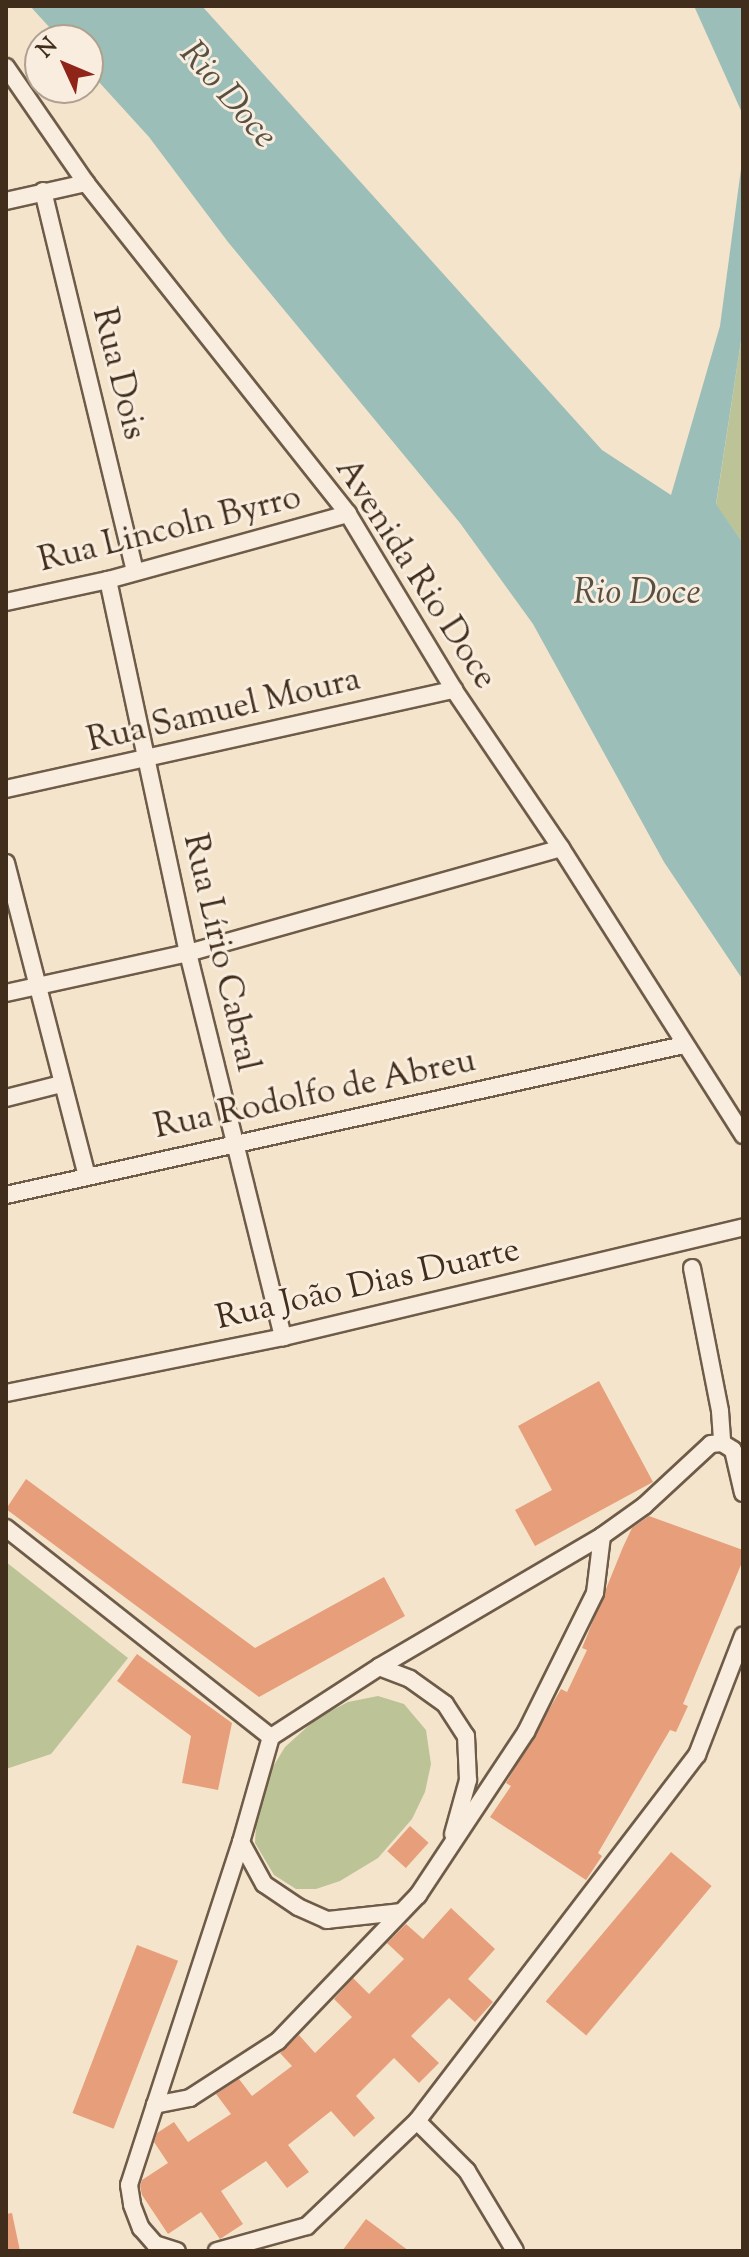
<!DOCTYPE html>
<html>
<head>
<meta charset="utf-8">
<style>
  body { margin:0 }
  #map { position:relative; width:749px; height:2257px; overflow:hidden; background:#f4e4cc; font-family:"Sorts Mill Goudy",serif }
  div>[style] { position:absolute }
  [style*='--x'] { left:calc(var(--x)*1px); top:calc(var(--y)*1px); width:calc(var(--w)*1px); rotate:calc(var(--a)*1deg) }
  .green>* { inset:0; background:#bcc497 }
  .water>* { inset:0; background:#9cbeb8 }
  .building>* { inset:0; background:#e69f7a; transform-origin:0 0 }
  .roads { filter:drop-shadow(2px 0 #6e5b48) drop-shadow(-2px 0 #6e5b48) drop-shadow(0 2px #6e5b48) drop-shadow(0 -2px #6e5b48) }
  .minor>* { height:16px; margin:-8px; padding:0 8px; transform-origin:8px; border-radius:8px; background:#f8edde }
  span { translate:-50% -50%; white-space:nowrap; text-align:center; line-height:1.15; -webkit-text-stroke:6px #f8edde; paint-order:stroke }
  .street-label { font-size:34px; color:#412d1c }
  .water-label { font-size:36px; color:#585143; font-style:italic }
  .frame { position:absolute; inset:0; border:8px solid #412d1c; pointer-events:none }
  .north { position:absolute; left:24px; top:24px; width:80px; height:80px; box-sizing:border-box; background:#f8edde; border:2px solid #afa090; border-radius:50%; rotate:314deg; font-size:22px; font-weight:700; line-height:32px; text-align:center; color:#412d1c }
  .north::after { content:''; display:block; margin:auto; width:28px; height:36px; background:#8f2418; clip-path:polygon(50% 0,100% 100%,50% 72%,0 100%) }
</style>
</head>
<body>
<div id="map">
  <div class="green">
    <i style="clip-path:polygon(743px 328px,743px 543px,716px 505px)"></i>
    <i style="clip-path:polygon(6px 1562px,128px 1658px,51px 1754px,6px 1769px)"></i>
    <i style="clip-path:polygon(378px 1696px,404px 1704px,426px 1730px,431px 1764px,425px 1792px,412px 1819px,378px 1858px,340px 1881px,316px 1889px,296px 1889px,274px 1875px,255px 1843px,257px 1806px,263px 1783px,285px 1747px,317px 1718px,348px 1702px)"></i>
  </div>
  <div class="water">
    <i style="clip-path:polygon(30px 6px,202px 6px,602px 450px,671px 495px,720px 326px,743px 154px,743px 328px,716px 504px,743px 543px,743px 980px,664px 862px,533px 624px,460px 523px,228px 242px,149px 137px,88px 70px,88px 40px,61px 40px)"></i>
    <i style="clip-path:polygon(694px 6px,743px 6px,743px 115px)"></i>
  </div>
  <div class="building">
    <i style="clip-path:polygon(599px 1381px,653px 1482px,535px 1546px,515px 1510px,552px 1490px,518px 1426px)"></i>
    <i style="clip-path:polygon(26px 1479px,255px 1648px,384px 1577px,405px 1616px,259px 1697px,6px 1509px)"></i>
    <i style="clip-path:polygon(649px 1516px,743px 1550px,743px 1560px,683px 1704px,688px 1706px,676px 1732px,670px 1730px,598px 1853px,602px 1856px,586px 1880px,490px 1817px,511px 1786px,506px 1783px,561px 1689px,567px 1692px,587px 1650px,582px 1648px,623px 1547px,632px 1528px)"></i>
    <i style="clip-path:polygon(137px 1654px,232px 1723px,218px 1790px,182px 1783px,191px 1736px,117px 1681px)"></i>
    <i style="left:410px;top:1826px;width:25px;height:34px;rotate:42deg"></i>
    <i style="left:671px;top:1852px;width:53px;height:195px;rotate:40deg"></i>
    <i style="clip-path:polygon(451px 1908px,495px 1949px,468px 1979px,493px 2002px,475px 2022px,449px 1998px,411px 2036px,439px 2063px,419px 2083px,394px 2058px,356px 2096px,375px 2118px,354px 2137px,331px 2111px,288px 2145px,309px 2172px,287px 2188px,266px 2161px,221px 2191px,243px 2224px,220px 2239px,201px 2212px,168px 2234px,142px 2195px,140px 2186px,142px 2180px,168px 2163px,154px 2142px,157px 2133px,174px 2122px,188px 2142px,231px 2114px,216px 2094px,239px 2079px,252px 2096px,292px 2066px,280px 2053px,299px 2035px,315px 2053px,352px 2017px,334px 1999px,353px 1978px,369px 1994px,404px 1959px,387px 1943px,406px 1924px,423px 1939px)"></i>
    <i style="left:137px;top:1945px;width:44px;height:180px;rotate:21deg"></i>
    <i style="clip-path:polygon(12px 2213px,20px 2251px,6px 2251px,6px 2214px)"></i>
    <i style="clip-path:polygon(366px 2219px,409px 2251px,342px 2251px)"></i>
  </div>
  <div class="roads">
    <div class="minor">
      <i style="--x:6;--y:67;--w:141;--a:55.4"></i>
      <i style="--x:86;--y:183;--w:422;--a:51.6"></i>
      <i style="--x:348;--y:514;--w:205;--a:58.9"></i>
      <i style="--x:454;--y:690;--w:191;--a:55.9"></i>
      <i style="--x:561;--y:848;--w:340;--a:57.6"></i>
      <i style="--x:43;--y:191;--w:391;--a:76.4"></i>
      <i style="--x:6;--y:201;--w:82;--a:-12.7"></i>
      <i style="--x:108;--y:580;--w:381;--a:77.9"></i>
      <i style="--x:188;--y:953;--w:396;--a:76.1"></i>
      <i style="--x:6;--y:602;--w:104;--a:-12.2"></i>
      <i style="--x:108;--y:580;--w:249;--a:-15.4"></i>
      <i style="--x:6;--y:789;--w:459;--a:-12.5"></i>
      <i style="--x:6;--y:863;--w:324;--a:75.5"></i>
      <i style="--x:6;--y:993;--w:186;--a:-12.4"></i>
      <i style="--x:188;--y:953;--w:387;--a:-15.7"></i>
      <i style="--x:6;--y:1098;--w:57;--a:-14.3"></i>
      <i style="--x:6;--y:1195;--w:694;--a:-12.48"></i>
      <i style="--x:692;--y:1268;--w:146;--a:78.9"></i>
      <i style="--x:720;--y:1411;--w:32;--a:86"></i>
      <i style="--x:6;--y:1393;--w:283;--a:-11.4"></i>
      <i style="--x:283;--y:1337;--w:473;--a:-13.4"></i>
      <i style="--x:6;--y:1528;--w:337;--a:38.3"></i>
      <i style="--x:602;--y:1536;--w:57;--a:97"></i>
      <i style="--x:595;--y:1593;--w:155;--a:116.4"></i>
      <i style="--x:526;--y:1732;--w:196;--a:123.5"></i>
      <i style="--x:418;--y:1895;--w:202;--a:133.8"></i>
      <i style="--x:278;--y:2041;--w:105;--a:147.1"></i>
      <i style="--x:190;--y:2098;--w:36;--a:169"></i>
      <i style="--x:155;--y:2105;--w:277;--a:-71.9"></i>
      <i style="--x:241;--y:1842;--w:109;--a:-74.1"></i>
      <i style="--x:271;--y:1737;--w:129;--a:-32.9"></i>
      <i style="--x:379;--y:1667;--w:259;--a:-30.4"></i>
      <i style="--x:602;--y:1536;--w:52;--a:-35.5"></i>
      <i style="--x:644;--y:1506;--w:91;--a:-42.8"></i>
      <i style="--x:711;--y:1444;--w:11;--a:-5"></i>
      <i style="--x:722;--y:1443;--w:13;--a:32"></i>
      <i style="--x:733;--y:1450;--w:44;--a:76.9"></i>
      <i style="--x:379;--y:1667;--w:33;--a:21"></i>
      <i style="--x:410;--y:1679;--w:43;--a:35.5"></i>
      <i style="--x:445;--y:1704;--w:38;--a:57"></i>
      <i style="--x:466;--y:1736;--w:44;--a:87.4"></i>
      <i style="--x:468;--y:1780;--w:56;--a:105.5"></i>
      <i style="--x:241;--y:1842;--w:48;--a:61.3"></i>
      <i style="--x:264;--y:1884;--w:41;--a:34.1"></i>
      <i style="--x:298;--y:1907;--w:32;--a:24"></i>
      <i style="--x:327;--y:1920;--w:74;--a:-6.2"></i>
      <i style="--x:155;--y:2105;--w:84;--a:108"></i>
      <i style="--x:129;--y:2185;--w:20;--a:81"></i>
      <i style="--x:132;--y:2205;--w:25;--a:69"></i>
      <i style="--x:141;--y:2228;--w:21;--a:49"></i>
      <i style="--x:155;--y:2244;--w:23;--a:18"></i>
      <i style="--x:417;--y:2121;--w:71;--a:45"></i>
      <i style="--x:467;--y:2171;--w:93;--a:59"></i>
      <i style="--x:217;--y:2251;--w:93;--a:-15.5"></i>
      <i style="--x:307;--y:2226;--w:152;--a:-43.7"></i>
      <i style="--x:417;--y:2121;--w:461;--a:-52.6"></i>
      <i style="--x:697;--y:1755;--w:128;--a:-68.9"></i>
    </div>
  </div>
  <div class="street-label">
    <span style="left:118px;top:374px;rotate:76deg">Rua Dois</span>
    <span style="left:170px;top:530px;rotate:-14deg">Rua Lincoln Byrro</span>
    <span style="left:415px;top:574px;rotate:57deg">Avenida Rio Doce</span>
    <span style="left:224px;top:711px;rotate:-13deg">Rua Samuel Moura</span>
    <span style="left:220px;top:953px;rotate:77deg">Rua Lírio Cabral</span>
    <span style="left:315px;top:1095px;rotate:-12deg">Rua Rodolfo de Abreu</span>
    <span style="left:368px;top:1285px;rotate:-13deg">Rua João Dias Duarte</span>
  </div>
  <div class="water-label">
    <span style="left:227px;top:96px;rotate:49deg">Rio Doce</span>
    <span style="left:637px;top:595px">Rio Doce</span>
  </div>
  <div class="frame"></div>
  <div class="north">N</div>
</div>
</body>
</html>
